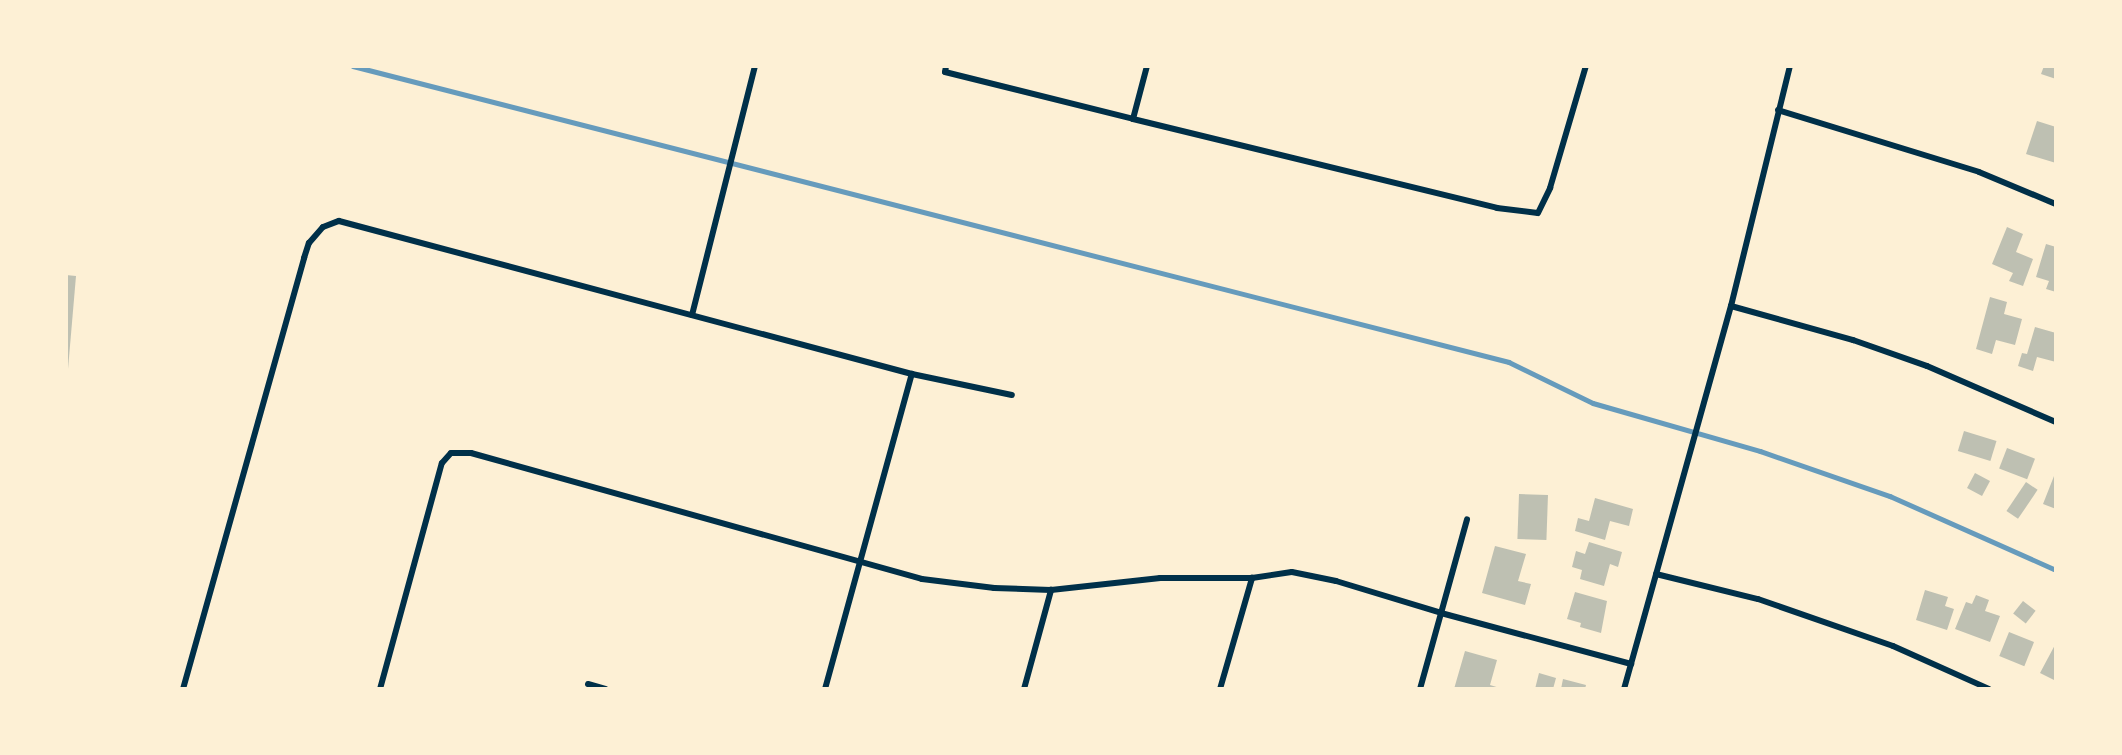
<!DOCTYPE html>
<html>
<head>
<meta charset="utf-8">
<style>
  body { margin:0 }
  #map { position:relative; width:2122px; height:755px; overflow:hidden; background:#fdf0d5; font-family:"Noto Serif",serif }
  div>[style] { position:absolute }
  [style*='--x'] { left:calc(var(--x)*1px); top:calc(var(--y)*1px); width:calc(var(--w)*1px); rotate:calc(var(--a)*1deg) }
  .stream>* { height:4.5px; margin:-2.25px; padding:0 2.25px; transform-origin:2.25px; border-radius:2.25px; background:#669bbc }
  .building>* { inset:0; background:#bec0b2; transform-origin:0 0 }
  .minor>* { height:6px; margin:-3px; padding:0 3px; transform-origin:3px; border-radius:3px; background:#003049 }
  span { translate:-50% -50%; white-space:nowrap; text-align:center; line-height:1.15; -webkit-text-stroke:6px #fdf0d5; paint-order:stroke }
  .frame { position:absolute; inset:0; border:68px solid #fdf0d5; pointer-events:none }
</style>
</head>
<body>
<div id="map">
  <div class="stream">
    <i style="--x:353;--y:66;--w:1193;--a:14.36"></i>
    <i style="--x:1509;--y:362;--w:93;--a:26"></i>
    <i style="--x:1593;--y:403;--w:174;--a:16"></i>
    <i style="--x:1760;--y:451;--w:138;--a:19.1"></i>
    <i style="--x:1890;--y:496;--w:182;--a:24"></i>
  </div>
  <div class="building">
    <i style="clip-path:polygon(2044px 66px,2056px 66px,2056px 79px,2041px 74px)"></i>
    <i style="clip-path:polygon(2037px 121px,2056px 127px,2056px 163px,2026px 154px)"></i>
    <i style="clip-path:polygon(2007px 227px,2023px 234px,2016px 252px,2033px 259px,2023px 286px,2009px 281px,2013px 273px,1992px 264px)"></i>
    <i style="clip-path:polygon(2046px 244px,2056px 247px,2056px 292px,2046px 289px,2049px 281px,2036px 277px)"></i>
    <i style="clip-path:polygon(66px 275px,76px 276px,68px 369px,66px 369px)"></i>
    <i style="clip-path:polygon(1990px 297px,2007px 302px,2004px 314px,2022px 319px,2015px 345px,1996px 340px,1992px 354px,1976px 349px)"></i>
    <i style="clip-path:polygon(2035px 327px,2056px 333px,2056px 362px,2037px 357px,2033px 371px,2018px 366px,2022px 353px,2027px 354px)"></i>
    <i style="left:1964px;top:431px;width:34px;height:21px;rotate:17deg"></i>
    <i style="left:2007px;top:448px;width:30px;height:22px;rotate:21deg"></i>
    <i style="clip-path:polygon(2056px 471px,2056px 509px,2043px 504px)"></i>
    <i style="left:1975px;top:473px;width:17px;height:17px;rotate:28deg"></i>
    <i style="left:2026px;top:482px;width:14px;height:35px;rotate:34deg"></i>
    <i style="left:1519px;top:494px;width:29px;height:45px;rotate:2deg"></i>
    <i style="clip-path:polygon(1595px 498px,1633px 509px,1629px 526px,1610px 521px,1605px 540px,1575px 531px,1578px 518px,1589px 521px)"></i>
    <i style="clip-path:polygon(1589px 542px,1622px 552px,1618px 567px,1610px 564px,1604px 586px,1580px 579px,1582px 570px,1572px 567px,1576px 551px,1585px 554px)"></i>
    <i style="clip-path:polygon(1495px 546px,1526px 554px,1518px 581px,1531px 584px,1525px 605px,1482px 593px)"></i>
    <i style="clip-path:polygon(1925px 590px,1948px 597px,1945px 606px,1954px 609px,1947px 630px,1916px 620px)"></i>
    <i style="clip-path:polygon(1575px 592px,1607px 601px,1601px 633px,1580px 627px,1581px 623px,1567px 619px)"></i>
    <i style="clip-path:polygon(1976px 595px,1989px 600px,1985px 611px,2000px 616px,1990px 642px,1955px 629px,1966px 602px,1972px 604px)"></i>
    <i style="left:2023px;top:601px;width:16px;height:16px;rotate:38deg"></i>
    <i style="left:2009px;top:632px;width:27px;height:26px;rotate:22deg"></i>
    <i style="clip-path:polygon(2056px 643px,2056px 681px,2040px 673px)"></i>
    <i style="clip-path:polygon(1465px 651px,1497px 660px,1490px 685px,1503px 689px,1454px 689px)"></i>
    <i style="clip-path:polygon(1539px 673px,1556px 678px,1553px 689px,1535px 689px)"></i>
    <i style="clip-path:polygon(1563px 679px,1586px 685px,1585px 689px,1561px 689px)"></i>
  </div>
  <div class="minor">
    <i style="--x:946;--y:66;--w:6;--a:99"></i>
    <i style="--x:945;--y:72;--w:194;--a:14"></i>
    <i style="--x:1133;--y:119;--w:375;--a:13.7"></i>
    <i style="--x:1497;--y:208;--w:41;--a:7"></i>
    <i style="--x:1538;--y:213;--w:28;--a:-64"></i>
    <i style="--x:1550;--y:188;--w:127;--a:-73.6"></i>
    <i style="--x:1778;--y:110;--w:210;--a:17.1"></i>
    <i style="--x:1979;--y:172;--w:83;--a:22.6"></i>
    <i style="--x:1133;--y:119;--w:55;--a:-75.2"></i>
    <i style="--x:1731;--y:306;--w:127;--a:15.6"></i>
    <i style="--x:1853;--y:340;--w:78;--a:19.4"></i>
    <i style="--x:1927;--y:366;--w:141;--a:23.5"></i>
    <i style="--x:692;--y:315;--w:257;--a:-75.8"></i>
    <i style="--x:1656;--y:574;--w:105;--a:13.8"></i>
    <i style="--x:1758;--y:599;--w:143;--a:19.2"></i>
    <i style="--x:1893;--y:646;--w:105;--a:24.1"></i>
    <i style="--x:588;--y:684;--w:18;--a:16"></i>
    <i style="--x:183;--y:689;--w:448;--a:-74.3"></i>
    <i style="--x:304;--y:258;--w:16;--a:-72"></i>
    <i style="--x:309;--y:243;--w:21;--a:-49"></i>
    <i style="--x:323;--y:227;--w:17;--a:-21"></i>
    <i style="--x:339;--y:221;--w:593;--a:14.95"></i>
    <i style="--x:912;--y:374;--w:102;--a:11.9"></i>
    <i style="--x:380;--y:689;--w:234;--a:-74.7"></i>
    <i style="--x:442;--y:463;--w:13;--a:-48"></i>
    <i style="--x:451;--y:453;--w:20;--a:0"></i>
    <i style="--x:471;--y:453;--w:468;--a:15.6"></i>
    <i style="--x:922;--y:579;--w:73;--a:7.1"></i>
    <i style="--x:994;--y:588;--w:57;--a:2"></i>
    <i style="--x:1051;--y:590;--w:110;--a:-6.3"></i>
    <i style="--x:1160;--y:578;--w:92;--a:0"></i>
    <i style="--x:1252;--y:578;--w:40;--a:-8.5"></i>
    <i style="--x:1292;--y:572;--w:45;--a:11.6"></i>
    <i style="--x:1336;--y:581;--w:110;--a:16.9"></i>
    <i style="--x:1441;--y:613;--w:197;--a:15"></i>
    <i style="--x:825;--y:689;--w:327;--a:-74.6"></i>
    <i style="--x:1024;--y:689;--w:103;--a:-74.7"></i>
    <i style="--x:1220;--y:689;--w:116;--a:-73.9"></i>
    <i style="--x:1420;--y:689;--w:176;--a:-74.5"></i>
    <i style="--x:1624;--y:689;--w:398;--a:-74.4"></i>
    <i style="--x:1731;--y:306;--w:247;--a:-76.2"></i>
  </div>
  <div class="frame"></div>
</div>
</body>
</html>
